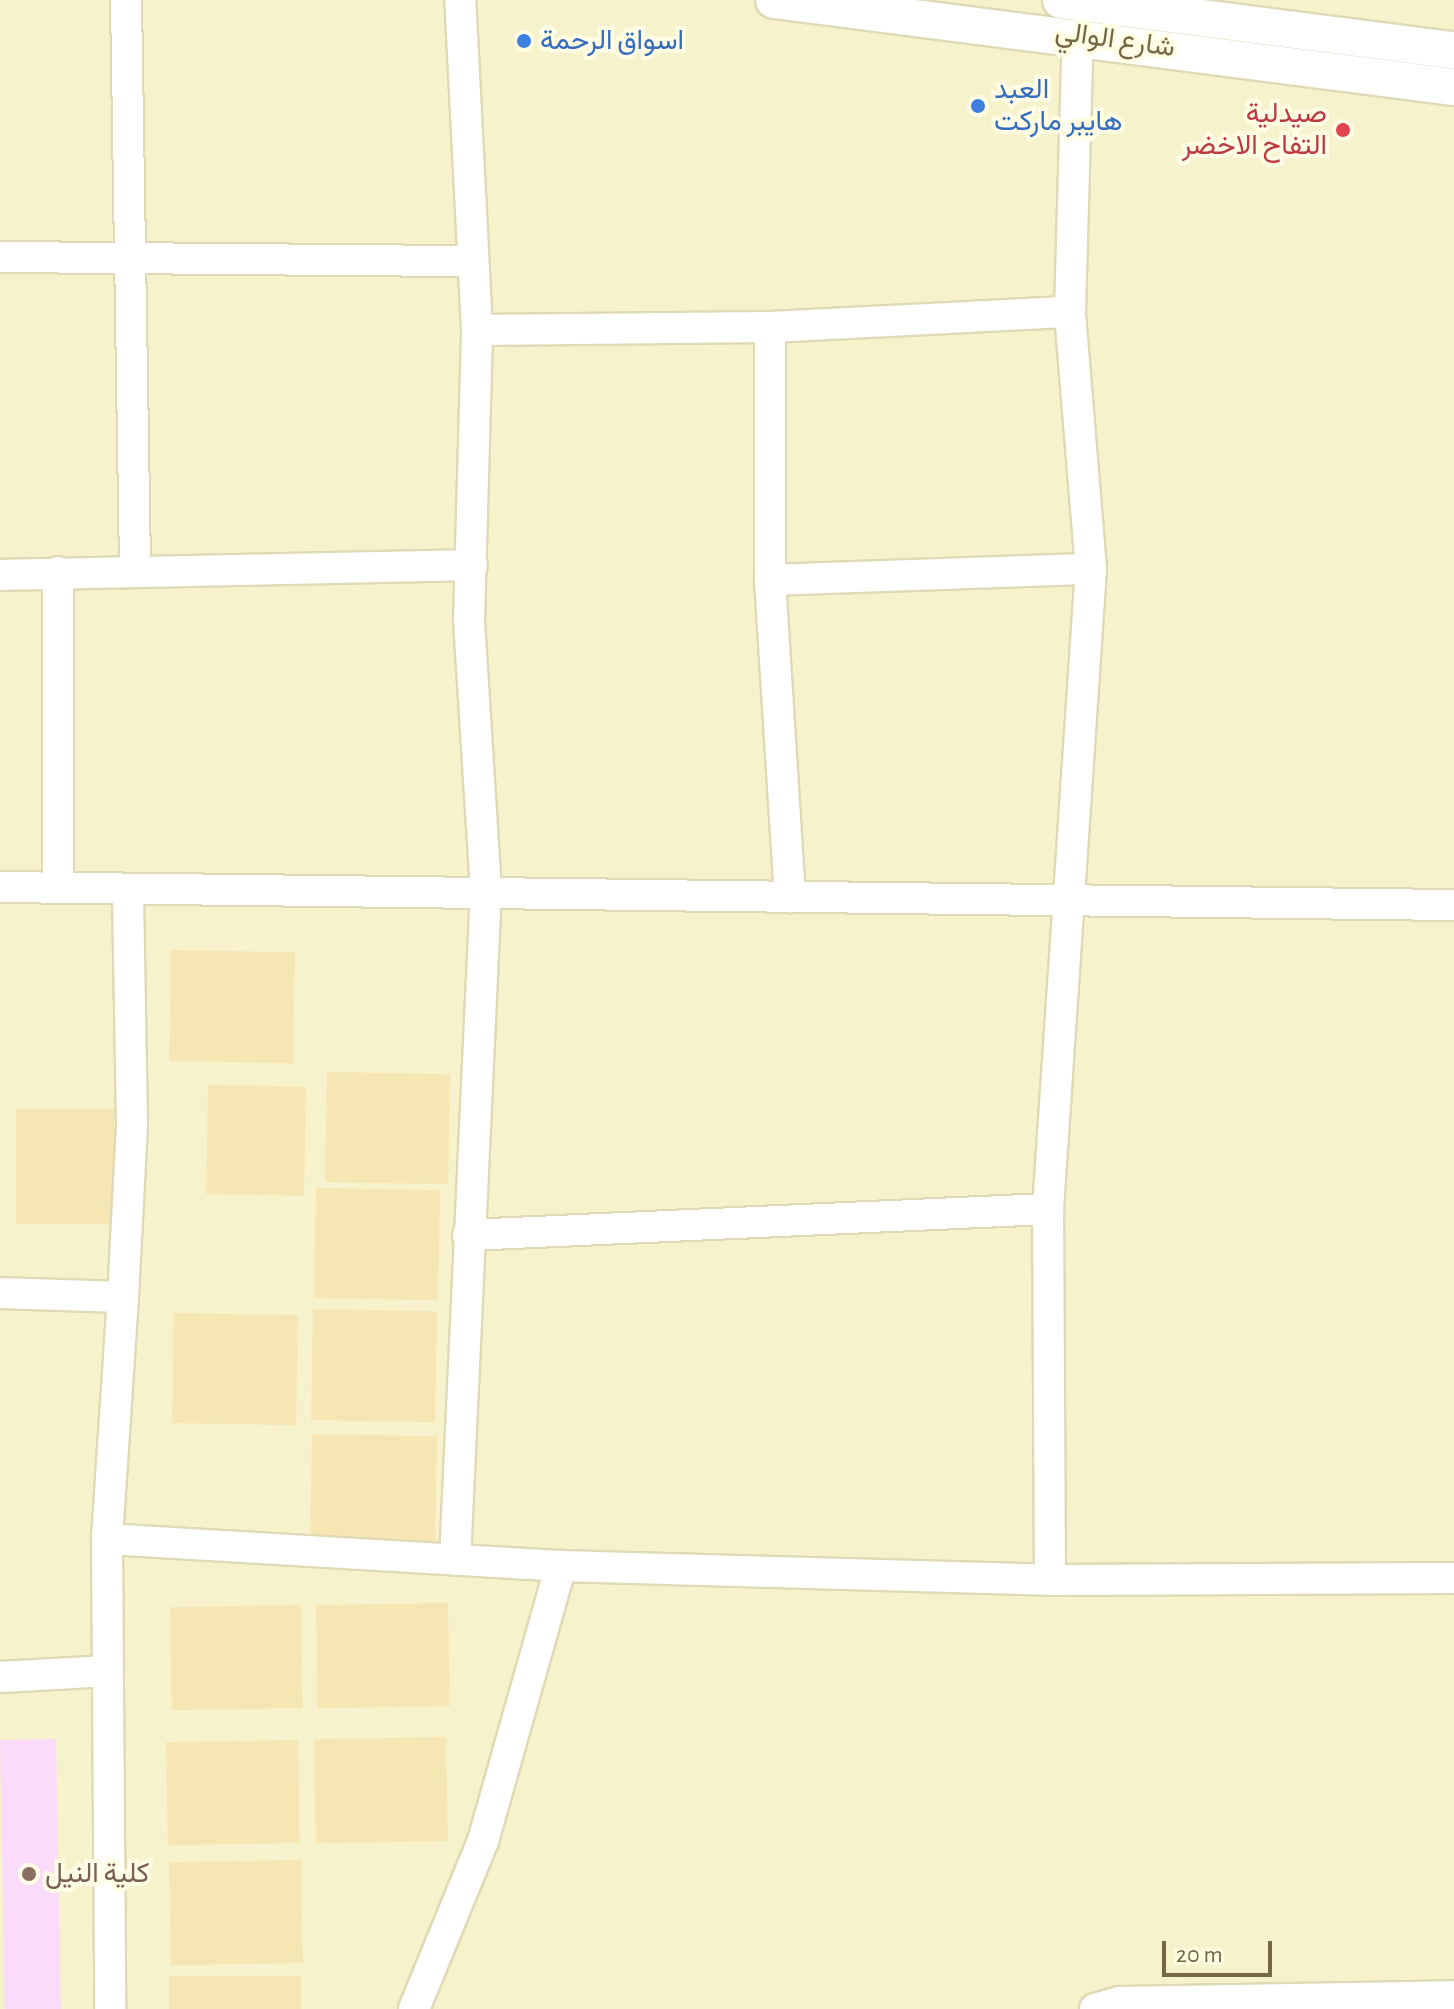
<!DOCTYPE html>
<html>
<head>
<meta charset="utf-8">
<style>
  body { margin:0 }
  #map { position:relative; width:1454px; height:2009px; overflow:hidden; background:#fefddd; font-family:"Alegreya Sans",Vazirmatn,sans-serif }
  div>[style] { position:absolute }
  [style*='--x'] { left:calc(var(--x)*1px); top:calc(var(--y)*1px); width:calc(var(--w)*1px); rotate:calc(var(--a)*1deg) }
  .residential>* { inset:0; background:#f6f2cb; transform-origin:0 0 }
  .education>* { inset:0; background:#fadbf9; transform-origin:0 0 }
  .building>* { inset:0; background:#f5e6b3; transform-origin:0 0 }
  .roads { filter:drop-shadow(2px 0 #dfd9b6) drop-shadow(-2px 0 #dfd9b6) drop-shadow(0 2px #dfd9b6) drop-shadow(0 -2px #dfd9b6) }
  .minor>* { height:30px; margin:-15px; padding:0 15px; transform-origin:15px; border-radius:15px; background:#fff }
  .tertiary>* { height:36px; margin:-18px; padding:0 18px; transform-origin:18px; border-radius:18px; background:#fff }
  .dots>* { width:22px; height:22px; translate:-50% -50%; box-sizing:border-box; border:4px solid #fffee5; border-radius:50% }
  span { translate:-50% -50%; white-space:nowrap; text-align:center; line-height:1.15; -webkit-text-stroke:8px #fffee5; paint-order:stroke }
  .street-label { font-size:28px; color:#756844 }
  .shop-label { font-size:28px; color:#366cbe }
  .left { translate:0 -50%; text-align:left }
  .health-label { font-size:28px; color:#be3a42 }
  .right { translate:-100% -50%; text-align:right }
  .education-label { font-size:28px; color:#785e54 }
  .scale { position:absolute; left:1162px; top:1941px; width:110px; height:36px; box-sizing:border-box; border:4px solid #756844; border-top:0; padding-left:10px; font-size:24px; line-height:28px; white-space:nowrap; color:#756844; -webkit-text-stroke:6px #fffee5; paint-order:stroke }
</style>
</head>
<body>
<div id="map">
  <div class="residential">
    <i style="left:0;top:0;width:1454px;height:2009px"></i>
  </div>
  <div class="education">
    <i style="left:56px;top:1739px;width:270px;height:56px;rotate:89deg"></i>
  </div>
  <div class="building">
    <i style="left:171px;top:950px;width:124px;height:111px;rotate:1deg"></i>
    <i style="left:327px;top:1072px;width:123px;height:110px;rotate:1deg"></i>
    <i style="left:208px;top:1085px;width:98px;height:109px;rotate:1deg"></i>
    <i style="left:16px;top:1109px;width:98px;height:115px"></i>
    <i style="left:316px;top:1188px;width:124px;height:110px;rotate:1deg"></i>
    <i style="left:313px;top:1309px;width:124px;height:111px;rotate:1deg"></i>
    <i style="left:174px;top:1313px;width:124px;height:110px;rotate:1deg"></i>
    <i style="left:312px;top:1434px;width:125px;height:111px;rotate:1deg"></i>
    <i style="left:448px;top:1603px;width:103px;height:132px;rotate:89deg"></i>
    <i style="left:301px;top:1605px;width:103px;height:131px;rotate:89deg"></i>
    <i style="left:446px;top:1737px;width:104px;height:132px;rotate:89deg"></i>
    <i style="left:298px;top:1740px;width:103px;height:132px;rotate:89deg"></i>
    <i style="left:301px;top:1860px;width:103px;height:132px;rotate:89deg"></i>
    <i style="left:301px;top:1976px;width:33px;height:132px;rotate:90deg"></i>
  </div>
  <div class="roads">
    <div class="minor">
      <i style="--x:126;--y:0;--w:568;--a:89.09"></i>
      <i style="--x:0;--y:257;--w:469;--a:0.5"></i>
      <i style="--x:770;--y:327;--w:253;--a:90"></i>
      <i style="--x:770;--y:580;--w:318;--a:86.4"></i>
      <i style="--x:477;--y:330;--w:293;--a:-0.6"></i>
      <i style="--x:770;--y:327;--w:300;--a:-2.9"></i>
      <i style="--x:58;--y:572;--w:316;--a:90"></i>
      <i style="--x:0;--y:575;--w:472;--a:-1.2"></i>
      <i style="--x:770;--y:580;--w:321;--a:-2"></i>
      <i style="--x:0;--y:887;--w:1454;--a:0.71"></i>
      <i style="--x:468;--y:1235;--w:581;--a:-2.57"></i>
      <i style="--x:0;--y:1293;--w:123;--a:1.9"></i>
      <i style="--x:123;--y:1297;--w:243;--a:93.8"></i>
      <i style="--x:107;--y:1539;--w:470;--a:89.6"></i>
      <i style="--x:123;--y:1297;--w:173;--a:-87"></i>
      <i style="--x:132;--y:1124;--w:234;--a:-91"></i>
      <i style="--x:107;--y:1539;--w:455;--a:3.4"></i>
      <i style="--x:561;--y:1566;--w:489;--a:1.6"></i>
      <i style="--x:1050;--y:1580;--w:404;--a:-0.3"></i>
      <i style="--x:455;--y:1560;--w:670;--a:-87.35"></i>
      <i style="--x:486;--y:891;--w:272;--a:-93.6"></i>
      <i style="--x:469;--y:620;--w:290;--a:-88.4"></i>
      <i style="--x:477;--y:330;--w:330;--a:-92.9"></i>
      <i style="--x:1050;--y:1580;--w:371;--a:-90.3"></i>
      <i style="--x:1048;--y:1209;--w:641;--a:-86.16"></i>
      <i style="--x:1091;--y:569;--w:258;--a:-94.7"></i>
      <i style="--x:1070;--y:312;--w:278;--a:-88.4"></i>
      <i style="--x:0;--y:1677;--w:107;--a:-3.2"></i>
      <i style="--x:414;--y:2009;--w:182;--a:-67.7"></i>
      <i style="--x:483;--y:1841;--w:286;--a:-74.2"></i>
      <i style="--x:1095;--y:2009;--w:26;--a:-16"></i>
      <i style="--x:1120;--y:2002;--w:334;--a:-1"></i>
    </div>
    <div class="tertiary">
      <i style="--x:774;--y:0;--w:686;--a:7.29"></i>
      <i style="--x:1061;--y:0;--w:396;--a:7.3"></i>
    </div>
  </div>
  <div class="dots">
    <i style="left:524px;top:41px;background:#3f7fe0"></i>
    <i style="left:978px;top:106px;background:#3f7fe0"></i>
    <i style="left:1343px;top:130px;background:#e0444e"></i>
    <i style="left:29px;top:1874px;background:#8d6e63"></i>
  </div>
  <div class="street-label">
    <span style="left:1115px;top:40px;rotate:8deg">شارع الوالي</span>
  </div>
  <div class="shop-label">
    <span class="left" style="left:540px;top:41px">اسواق الرحمة</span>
    <span class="left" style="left:994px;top:106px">العبد<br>هايبر ماركت</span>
  </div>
  <div class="health-label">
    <span class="right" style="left:1327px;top:130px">صيدلية<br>التفاح الاخضر</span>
  </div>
  <div class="education-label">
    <span class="left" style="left:45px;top:1874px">كلية النيل</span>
  </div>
  <div class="scale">20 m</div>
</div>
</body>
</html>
